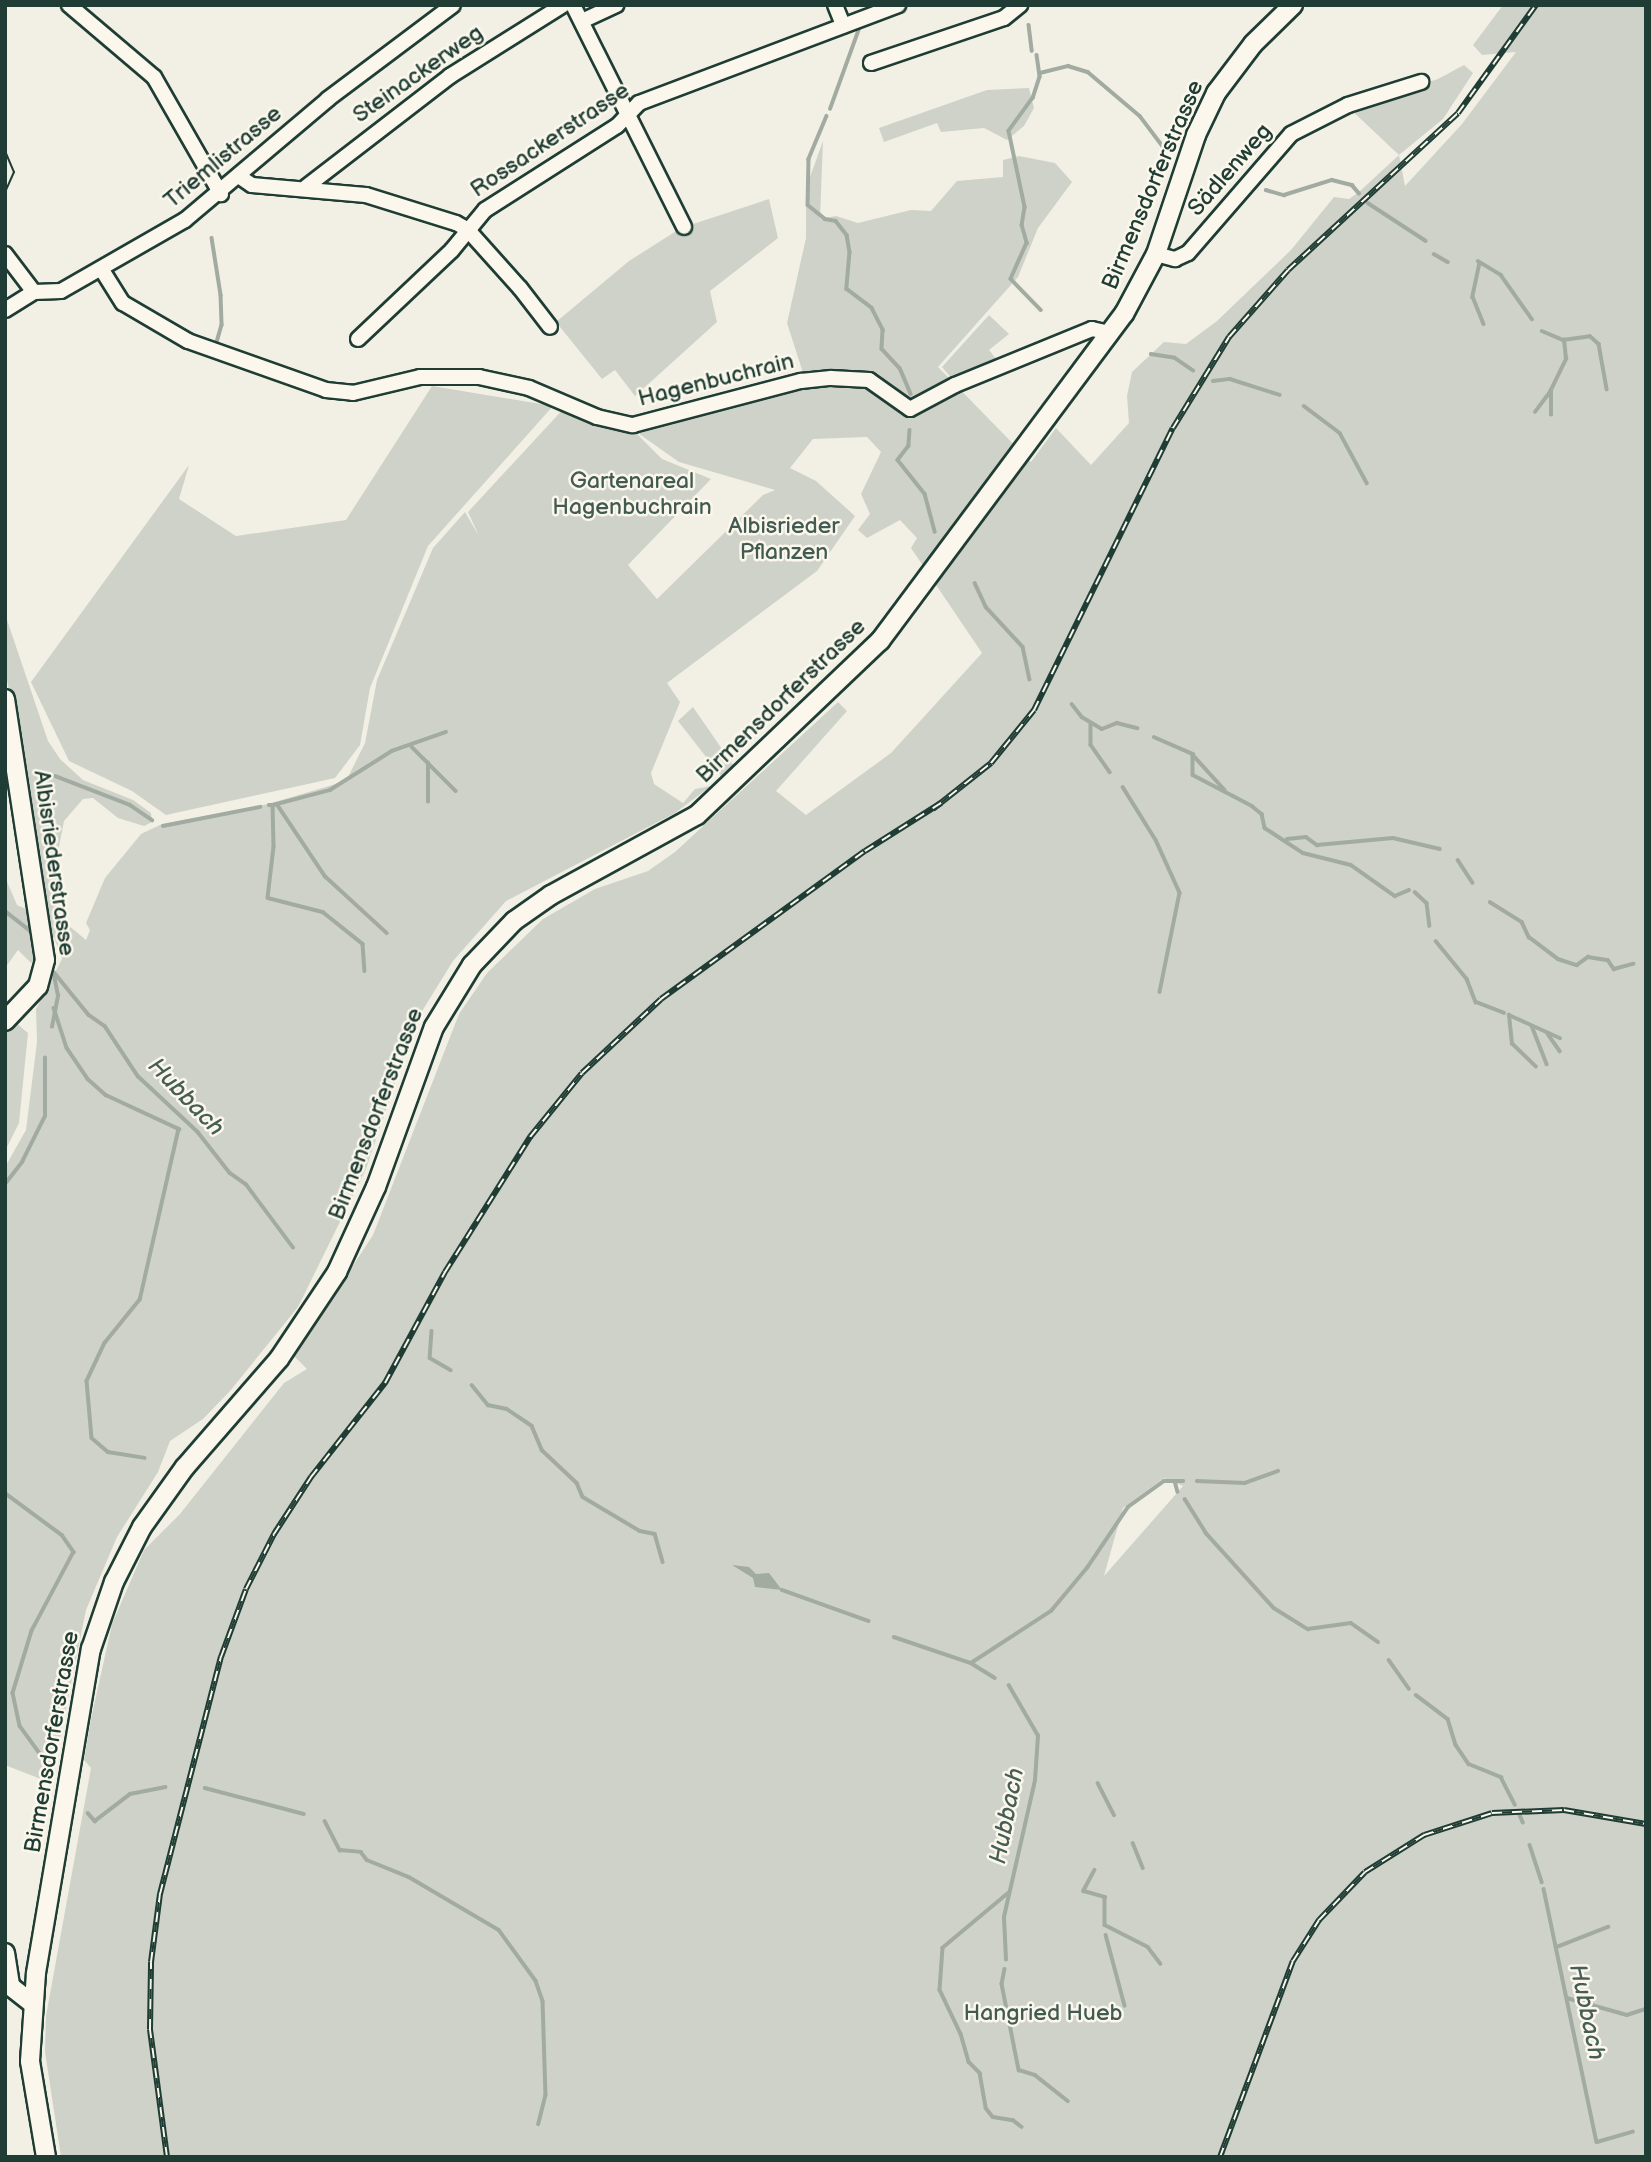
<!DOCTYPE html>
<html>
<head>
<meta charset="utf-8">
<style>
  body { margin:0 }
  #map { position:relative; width:1651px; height:2162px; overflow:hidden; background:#f2f0e5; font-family:"Balsamiq Sans",sans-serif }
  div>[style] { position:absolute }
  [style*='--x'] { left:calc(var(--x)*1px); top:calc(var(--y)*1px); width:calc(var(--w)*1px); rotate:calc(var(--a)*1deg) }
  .green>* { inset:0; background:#cfd2c8 }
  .water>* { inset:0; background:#a2aba1 }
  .stream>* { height:3.5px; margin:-1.75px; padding:0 1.75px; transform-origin:1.75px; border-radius:1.75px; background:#a2aba1 }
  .roads { filter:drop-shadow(2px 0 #1f3d34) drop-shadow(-2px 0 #1f3d34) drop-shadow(0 2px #1f3d34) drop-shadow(0 -2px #1f3d34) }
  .minor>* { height:14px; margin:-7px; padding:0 7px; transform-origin:7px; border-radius:7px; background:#fbf7ec }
  .major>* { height:18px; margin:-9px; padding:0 9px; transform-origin:9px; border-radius:9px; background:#fbf7ec }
  .tram>* { height:2px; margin:-1px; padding:0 1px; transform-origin:1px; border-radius:1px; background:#1f3d34 }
  .rail>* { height:6px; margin-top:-3px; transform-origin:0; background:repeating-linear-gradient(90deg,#fbf7ec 0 10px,#1f3d34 0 20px); box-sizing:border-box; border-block:2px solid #1f3d34 }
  span { translate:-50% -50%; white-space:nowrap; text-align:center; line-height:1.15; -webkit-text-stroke:5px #fbf7ec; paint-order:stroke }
  .street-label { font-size:23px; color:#1f3d34 }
  .park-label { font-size:23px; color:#425b52 }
  .water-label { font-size:24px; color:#465e55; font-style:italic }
  .frame { position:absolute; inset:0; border:7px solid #1f3d34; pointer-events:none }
</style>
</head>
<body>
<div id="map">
  <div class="green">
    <i style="clip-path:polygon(evenodd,1503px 5px,1646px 5px,1646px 2157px,61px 2157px,45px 2052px,46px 2016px,91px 1768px,84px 1760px,91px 1719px,112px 1624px,144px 1550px,180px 1514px,284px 1383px,307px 1369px,294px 1356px,373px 1235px,459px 1014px,487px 973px,543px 919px,595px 889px,648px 871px,675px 852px,838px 702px,847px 711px,776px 791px,806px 815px,891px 753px,982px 653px,911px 548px,917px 538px,900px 520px,867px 538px,858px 530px,870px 514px,861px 494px,881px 452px,867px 437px,813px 439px,790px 468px,816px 481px,855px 516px,817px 571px,667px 683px,680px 702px,651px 773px,654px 784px,683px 803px,695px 789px,711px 786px,675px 813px,506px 901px,453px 961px,416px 1021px,366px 1169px,298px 1307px,230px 1391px,203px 1419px,170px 1441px,158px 1472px,117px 1537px,86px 1610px,51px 1783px,5px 1765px,5px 1167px,26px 1130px,37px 1042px,36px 1009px,62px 959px,54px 937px,31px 963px,18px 950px,5px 968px,5px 877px,17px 905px,48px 919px,5px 668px,5px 614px,48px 741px,60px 759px,83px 780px,133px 800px,151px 813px,152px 822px,144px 826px,118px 818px,93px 798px,83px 799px,64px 821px,59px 847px,61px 919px,86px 940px,90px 930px,86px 923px,105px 878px,141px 834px,162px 824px,268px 804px,346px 781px,365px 743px,377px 680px,433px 548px,465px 512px,479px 536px,468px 512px,567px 405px,633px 430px,662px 459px,711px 479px,628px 565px,657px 599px,763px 495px,775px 490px,679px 462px,635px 431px,805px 379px,787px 323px,806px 238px,806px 188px,823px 141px,820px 219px,836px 216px,858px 223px,911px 210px,931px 211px,957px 181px,1003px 177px,1003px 160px,1019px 156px,1055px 163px,1072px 182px,1038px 228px,1018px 277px,938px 367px,1031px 462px,1056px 428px,1091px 465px,1129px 423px,1127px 396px,1132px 372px,1164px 342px,1186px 344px,1217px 321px,1291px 250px,1334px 197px,1349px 199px,1359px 192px,1399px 155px,1348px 107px,1438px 79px,1464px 65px,1473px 73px,1443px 119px,1399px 155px,1405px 186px,1462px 124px,1516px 52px,1482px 55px,1473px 45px,1503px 5px,1164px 1478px,1183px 1486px,1104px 1576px,1123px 1508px,1164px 1478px)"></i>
    <i style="clip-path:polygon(1029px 88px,1034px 108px,1024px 126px,1007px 140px,984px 128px,941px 132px,937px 123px,884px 142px,879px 128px,987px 90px)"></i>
    <i style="clip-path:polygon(769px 199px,778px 238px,710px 291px,717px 322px,635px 396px,615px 370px,602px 379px,556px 322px,629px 261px,681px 228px)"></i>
    <i style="clip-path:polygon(989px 315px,1009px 334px,989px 350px,997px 360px,954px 381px,942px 367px)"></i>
    <i style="clip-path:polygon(432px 386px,553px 406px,428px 546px,370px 688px,360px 745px,335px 778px,166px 815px,132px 791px,69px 761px,31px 682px,189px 465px,179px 499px,236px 536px,346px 520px)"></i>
    <i style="clip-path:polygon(693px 707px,733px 765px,721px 776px,678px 721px)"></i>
    <i style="clip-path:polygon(16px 1023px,28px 1033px,19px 1123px,5px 1151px,5px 1032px)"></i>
  </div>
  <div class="water">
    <i style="clip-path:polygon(732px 1565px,749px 1567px,756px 1574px,769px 1573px,782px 1590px,755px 1587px,753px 1578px)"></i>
  </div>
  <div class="stream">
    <i style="--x:869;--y:6;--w:1;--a:-90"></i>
    <i style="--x:1029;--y:25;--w:26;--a:83"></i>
    <i style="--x:1037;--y:55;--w:22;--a:82"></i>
    <i style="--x:1040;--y:77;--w:22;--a:108"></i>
    <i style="--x:1033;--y:98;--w:41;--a:126"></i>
    <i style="--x:1009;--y:131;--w:78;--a:78.1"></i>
    <i style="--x:1025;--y:207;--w:18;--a:99"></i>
    <i style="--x:1022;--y:225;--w:19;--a:74"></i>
    <i style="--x:1027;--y:243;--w:39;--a:114"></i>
    <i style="--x:1011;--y:279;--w:43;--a:45.9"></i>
    <i style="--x:1040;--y:73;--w:29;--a:-14"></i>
    <i style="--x:1068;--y:66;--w:21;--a:17"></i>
    <i style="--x:1088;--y:72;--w:68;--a:40.2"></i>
    <i style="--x:1140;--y:116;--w:41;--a:52.9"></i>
    <i style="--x:830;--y:109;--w:88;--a:-70.1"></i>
    <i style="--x:827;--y:116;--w:47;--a:112.7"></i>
    <i style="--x:809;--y:159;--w:46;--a:91.2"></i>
    <i style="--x:808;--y:205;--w:22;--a:39"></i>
    <i style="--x:825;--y:219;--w:11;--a:10"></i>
    <i style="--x:836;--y:221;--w:18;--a:52"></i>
    <i style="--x:847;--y:235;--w:17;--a:80"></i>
    <i style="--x:850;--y:252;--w:37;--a:95"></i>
    <i style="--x:847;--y:289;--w:31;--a:37"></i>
    <i style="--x:872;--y:308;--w:25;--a:63"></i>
    <i style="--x:883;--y:330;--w:19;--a:93"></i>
    <i style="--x:882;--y:349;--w:26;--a:47"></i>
    <i style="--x:900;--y:368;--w:28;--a:67"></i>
    <i style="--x:1266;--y:190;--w:19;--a:16"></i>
    <i style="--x:1284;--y:195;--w:50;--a:-17.4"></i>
    <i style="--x:1332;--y:180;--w:21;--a:14"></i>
    <i style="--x:1352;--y:185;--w:11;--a:49"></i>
    <i style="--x:1368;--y:203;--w:69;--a:33.2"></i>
    <i style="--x:212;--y:238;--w:58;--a:81"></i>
    <i style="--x:221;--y:295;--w:30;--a:88"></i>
    <i style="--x:222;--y:325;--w:19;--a:106"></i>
    <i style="--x:1434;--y:254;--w:16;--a:30"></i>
    <i style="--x:1478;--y:261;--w:27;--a:31"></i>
    <i style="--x:1501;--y:275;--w:54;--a:54.8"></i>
    <i style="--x:1480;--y:263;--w:35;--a:102"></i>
    <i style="--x:1473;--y:297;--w:29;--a:68"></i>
    <i style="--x:1542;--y:331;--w:23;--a:23"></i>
    <i style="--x:1563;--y:340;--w:27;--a:-8"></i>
    <i style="--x:1590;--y:336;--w:12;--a:42"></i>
    <i style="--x:1599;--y:344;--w:46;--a:79.9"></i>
    <i style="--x:1151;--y:354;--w:24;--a:9"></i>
    <i style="--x:1175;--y:358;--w:22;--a:34"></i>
    <i style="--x:1213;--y:381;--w:17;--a:-7"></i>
    <i style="--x:1230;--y:379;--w:52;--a:17.7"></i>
    <i style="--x:1304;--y:406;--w:45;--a:36.9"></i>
    <i style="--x:1340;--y:433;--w:57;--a:61.6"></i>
    <i style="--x:1535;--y:412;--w:25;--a:-53"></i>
    <i style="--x:1550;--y:392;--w:37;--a:-64"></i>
    <i style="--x:1566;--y:359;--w:19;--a:-96"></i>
    <i style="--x:1551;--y:415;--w:25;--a:-90"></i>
    <i style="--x:910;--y:430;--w:16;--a:94"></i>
    <i style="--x:909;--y:446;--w:18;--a:128"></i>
    <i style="--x:898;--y:460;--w:43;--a:51.5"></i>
    <i style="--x:925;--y:494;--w:39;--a:75"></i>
    <i style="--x:975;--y:583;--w:26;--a:65"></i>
    <i style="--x:986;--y:607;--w:54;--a:47.2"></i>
    <i style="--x:1023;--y:647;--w:33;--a:78"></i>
    <i style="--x:1072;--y:704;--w:16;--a:52"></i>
    <i style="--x:1082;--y:717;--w:23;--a:31"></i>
    <i style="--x:1102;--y:729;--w:16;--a:-22"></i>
    <i style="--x:1117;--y:723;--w:21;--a:14"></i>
    <i style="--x:1091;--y:724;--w:21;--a:90"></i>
    <i style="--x:1091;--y:745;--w:33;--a:55"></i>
    <i style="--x:1154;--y:737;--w:43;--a:23.6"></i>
    <i style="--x:1193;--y:754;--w:21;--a:90"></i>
    <i style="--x:1193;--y:775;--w:67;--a:27.7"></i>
    <i style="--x:1252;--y:806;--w:13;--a:39"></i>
    <i style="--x:1262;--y:814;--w:14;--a:78"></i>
    <i style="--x:1265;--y:828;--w:45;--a:33.3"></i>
    <i style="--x:1303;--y:853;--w:49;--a:14"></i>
    <i style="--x:1351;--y:865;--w:54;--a:35.2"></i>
    <i style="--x:1395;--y:896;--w:15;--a:-23"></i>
    <i style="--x:412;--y:747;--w:62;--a:45"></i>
    <i style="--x:1193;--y:755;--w:47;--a:47.6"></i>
    <i style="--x:55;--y:776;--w:80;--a:21.1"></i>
    <i style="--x:130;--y:805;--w:27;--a:34"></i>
    <i style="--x:1123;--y:787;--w:62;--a:58.1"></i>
    <i style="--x:1156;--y:840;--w:58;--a:65.6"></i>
    <i style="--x:1180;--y:893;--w:101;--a:101.4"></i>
    <i style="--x:428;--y:802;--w:39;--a:-90"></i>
    <i style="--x:277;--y:804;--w:87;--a:56.3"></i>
    <i style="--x:325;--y:876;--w:84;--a:42.6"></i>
    <i style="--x:269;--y:805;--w:4;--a:0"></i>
    <i style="--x:273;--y:805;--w:42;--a:88.6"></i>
    <i style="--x:274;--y:847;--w:51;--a:96.7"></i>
    <i style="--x:268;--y:898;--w:57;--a:14.3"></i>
    <i style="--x:323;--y:912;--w:51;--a:38.7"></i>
    <i style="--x:363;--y:944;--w:27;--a:86"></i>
    <i style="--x:273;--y:805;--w:59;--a:-14.7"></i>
    <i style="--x:330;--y:790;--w:73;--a:-32.2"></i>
    <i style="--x:392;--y:751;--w:57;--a:-19.4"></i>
    <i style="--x:163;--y:826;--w:99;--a:-11.1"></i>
    <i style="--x:1287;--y:839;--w:19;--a:-6"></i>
    <i style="--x:1306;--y:837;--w:14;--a:36"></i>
    <i style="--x:1317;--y:845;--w:76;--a:-5.3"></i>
    <i style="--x:1393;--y:838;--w:48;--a:13.2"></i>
    <i style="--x:1458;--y:860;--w:27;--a:57"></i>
    <i style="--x:1415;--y:892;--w:16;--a:43"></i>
    <i style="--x:1427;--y:903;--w:23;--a:83"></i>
    <i style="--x:1490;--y:902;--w:38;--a:32"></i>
    <i style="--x:1522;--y:922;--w:17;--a:65"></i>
    <i style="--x:1529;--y:937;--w:36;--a:37"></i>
    <i style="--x:1558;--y:959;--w:20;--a:18"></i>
    <i style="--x:1577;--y:965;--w:14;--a:-36"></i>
    <i style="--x:1588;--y:957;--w:20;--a:9"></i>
    <i style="--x:1608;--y:960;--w:11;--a:56"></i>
    <i style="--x:1614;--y:969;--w:20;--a:-15"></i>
    <i style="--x:5;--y:911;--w:36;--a:38"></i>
    <i style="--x:1436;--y:941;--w:49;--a:50.8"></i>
    <i style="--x:1467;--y:979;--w:25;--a:69"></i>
    <i style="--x:1476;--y:1002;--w:30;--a:21"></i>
    <i style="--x:54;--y:972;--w:55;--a:50.9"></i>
    <i style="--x:89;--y:1015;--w:19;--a:35"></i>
    <i style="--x:105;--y:1026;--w:60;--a:56.6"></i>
    <i style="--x:138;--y:1076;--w:82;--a:43"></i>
    <i style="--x:198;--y:1132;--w:52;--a:52"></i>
    <i style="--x:230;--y:1173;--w:19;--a:35"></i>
    <i style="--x:246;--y:1184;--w:79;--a:53.3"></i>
    <i style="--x:54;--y:1008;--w:42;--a:72"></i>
    <i style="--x:67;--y:1048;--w:37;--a:56"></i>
    <i style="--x:88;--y:1079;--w:24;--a:42"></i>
    <i style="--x:106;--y:1095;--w:81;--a:25"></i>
    <i style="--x:179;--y:1129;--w:175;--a:102.8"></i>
    <i style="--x:140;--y:1300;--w:55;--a:129.1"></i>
    <i style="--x:105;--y:1343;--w:42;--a:115.3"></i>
    <i style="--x:87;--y:1381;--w:57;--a:85"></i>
    <i style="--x:92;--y:1438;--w:21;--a:41"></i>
    <i style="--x:108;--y:1452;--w:37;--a:9"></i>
    <i style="--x:1532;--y:1026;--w:41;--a:68.5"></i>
    <i style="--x:52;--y:1027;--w:32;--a:-79"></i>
    <i style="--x:58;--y:996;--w:21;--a:-101"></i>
    <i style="--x:1548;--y:1034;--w:21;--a:55"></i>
    <i style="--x:1536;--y:1067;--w:33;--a:-136"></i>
    <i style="--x:1512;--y:1044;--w:29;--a:-96"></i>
    <i style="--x:1509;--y:1015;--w:56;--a:24.3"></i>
    <i style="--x:5;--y:1184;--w:28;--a:-52"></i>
    <i style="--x:22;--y:1162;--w:51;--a:-63.4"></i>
    <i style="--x:45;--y:1116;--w:58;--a:-90"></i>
    <i style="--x:432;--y:1331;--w:27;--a:94"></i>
    <i style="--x:430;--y:1358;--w:24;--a:30"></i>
    <i style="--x:472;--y:1385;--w:26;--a:51"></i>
    <i style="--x:488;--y:1405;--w:19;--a:12"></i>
    <i style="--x:507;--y:1409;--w:30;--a:34"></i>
    <i style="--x:532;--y:1426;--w:26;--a:67"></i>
    <i style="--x:542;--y:1450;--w:48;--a:43.3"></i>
    <i style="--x:577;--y:1483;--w:15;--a:67"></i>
    <i style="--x:583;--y:1497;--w:66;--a:30.8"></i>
    <i style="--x:640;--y:1531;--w:15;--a:11"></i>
    <i style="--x:655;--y:1534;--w:29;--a:74"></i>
    <i style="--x:1175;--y:1481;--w:11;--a:75"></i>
    <i style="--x:1197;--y:1481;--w:48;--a:2.4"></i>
    <i style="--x:1245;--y:1483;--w:35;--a:-20"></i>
    <i style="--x:5;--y:1493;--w:71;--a:36.4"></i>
    <i style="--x:62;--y:1535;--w:21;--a:55"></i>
    <i style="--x:74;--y:1552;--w:89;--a:118"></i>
    <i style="--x:32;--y:1631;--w:65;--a:107"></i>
    <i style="--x:13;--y:1693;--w:34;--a:78"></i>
    <i style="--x:20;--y:1726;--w:36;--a:54"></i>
    <i style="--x:1185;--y:1499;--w:40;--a:58"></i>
    <i style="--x:1206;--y:1533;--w:101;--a:47.8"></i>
    <i style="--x:1274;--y:1608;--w:40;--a:32"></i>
    <i style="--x:1308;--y:1629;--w:43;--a:-7.9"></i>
    <i style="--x:1351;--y:1623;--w:33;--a:35"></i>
    <i style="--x:782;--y:1590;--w:92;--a:19.6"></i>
    <i style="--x:894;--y:1637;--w:81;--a:18.7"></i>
    <i style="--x:971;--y:1663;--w:28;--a:32"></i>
    <i style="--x:1389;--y:1660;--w:35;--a:55"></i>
    <i style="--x:971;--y:1663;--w:95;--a:-33"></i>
    <i style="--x:1051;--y:1611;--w:56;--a:-50.1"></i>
    <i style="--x:1087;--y:1568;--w:73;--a:-56.1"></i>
    <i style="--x:1128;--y:1507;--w:44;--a:-35.8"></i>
    <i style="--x:1164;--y:1481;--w:19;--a:0"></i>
    <i style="--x:1416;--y:1695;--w:40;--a:37"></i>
    <i style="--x:1448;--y:1719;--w:27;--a:73"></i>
    <i style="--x:1456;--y:1745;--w:23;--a:56"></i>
    <i style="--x:1469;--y:1764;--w:35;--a:22"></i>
    <i style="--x:1501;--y:1777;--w:31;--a:63"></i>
    <i style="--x:1098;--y:1783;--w:36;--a:63"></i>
    <i style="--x:205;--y:1788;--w:102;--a:14.7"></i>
    <i style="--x:88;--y:1813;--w:11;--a:49"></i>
    <i style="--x:95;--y:1821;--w:44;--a:-37.6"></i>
    <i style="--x:130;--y:1794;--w:36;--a:-11"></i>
    <i style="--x:1520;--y:1815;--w:8;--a:67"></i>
    <i style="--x:325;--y:1821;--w:33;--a:63"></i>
    <i style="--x:340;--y:1850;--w:21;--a:5"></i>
    <i style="--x:361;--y:1852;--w:10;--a:53"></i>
    <i style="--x:367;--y:1860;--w:45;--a:22"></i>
    <i style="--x:409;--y:1877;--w:104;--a:30.5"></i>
    <i style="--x:499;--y:1930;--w:63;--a:54"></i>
    <i style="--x:536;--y:1981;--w:21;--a:71"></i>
    <i style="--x:543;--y:2001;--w:94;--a:88.2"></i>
    <i style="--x:546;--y:2095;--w:30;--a:104"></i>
    <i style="--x:1133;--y:1843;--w:27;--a:68"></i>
    <i style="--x:1530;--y:1845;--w:39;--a:72"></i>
    <i style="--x:1095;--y:1870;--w:24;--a:118"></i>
    <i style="--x:1084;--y:1891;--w:22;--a:16"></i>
    <i style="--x:1105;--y:1897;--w:28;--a:90"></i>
    <i style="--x:1105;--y:1925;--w:48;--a:27.1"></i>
    <i style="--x:1148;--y:1947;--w:21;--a:53"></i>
    <i style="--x:1544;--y:1889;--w:258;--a:78.2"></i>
    <i style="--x:1597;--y:2142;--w:37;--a:-16"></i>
    <i style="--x:1009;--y:1893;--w:86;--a:140.2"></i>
    <i style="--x:943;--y:1948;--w:42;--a:94.1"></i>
    <i style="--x:940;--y:1990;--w:49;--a:64.5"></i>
    <i style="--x:961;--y:2034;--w:29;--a:74"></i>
    <i style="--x:969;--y:2062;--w:16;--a:45"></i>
    <i style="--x:980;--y:2073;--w:36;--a:80"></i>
    <i style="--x:986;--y:2108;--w:11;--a:52"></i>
    <i style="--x:993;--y:2117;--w:20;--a:9"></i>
    <i style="--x:1013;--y:2120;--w:11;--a:38"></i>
    <i style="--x:1106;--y:1935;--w:73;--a:75"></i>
    <i style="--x:1557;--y:1947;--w:55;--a:-21.4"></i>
    <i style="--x:1006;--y:1960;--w:43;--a:-92.7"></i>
    <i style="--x:1004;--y:1917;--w:140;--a:-77.2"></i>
    <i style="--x:1035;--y:1780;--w:44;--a:-86.1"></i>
    <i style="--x:1038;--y:1736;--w:58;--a:-120.1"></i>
    <i style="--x:1005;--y:1969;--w:15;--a:101"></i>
    <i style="--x:1002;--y:1984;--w:88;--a:78.8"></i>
    <i style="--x:1019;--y:2070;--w:17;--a:17"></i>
    <i style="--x:1035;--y:2075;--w:42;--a:38.2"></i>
    <i style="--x:1567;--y:1998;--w:62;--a:15.8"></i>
    <i style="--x:1627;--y:2015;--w:20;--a:-18"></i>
  </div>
  <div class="roads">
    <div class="minor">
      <i style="--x:69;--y:5;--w:111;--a:40.3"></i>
      <i style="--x:154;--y:77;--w:135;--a:60.2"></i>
      <i style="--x:573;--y:5;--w:248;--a:63.4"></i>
      <i style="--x:835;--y:5;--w:22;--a:68"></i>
      <i style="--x:582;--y:21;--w:38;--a:-25"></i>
      <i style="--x:871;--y:63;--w:140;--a:-18.7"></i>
      <i style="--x:1004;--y:18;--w:21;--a:-39"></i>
      <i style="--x:240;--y:177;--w:14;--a:34"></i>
      <i style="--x:252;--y:185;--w:114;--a:5"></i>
      <i style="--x:366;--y:195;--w:94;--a:17.3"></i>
      <i style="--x:456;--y:223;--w:13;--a:29"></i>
      <i style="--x:467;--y:229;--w:79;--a:48.1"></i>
      <i style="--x:520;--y:288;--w:49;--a:52.4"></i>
      <i style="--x:306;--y:187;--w:182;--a:-37.6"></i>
      <i style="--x:450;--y:76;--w:133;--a:-32.1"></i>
      <i style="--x:5;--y:254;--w:48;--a:52.7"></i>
      <i style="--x:1156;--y:254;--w:20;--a:15"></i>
      <i style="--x:1175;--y:259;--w:14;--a:-25"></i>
      <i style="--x:1188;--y:253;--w:157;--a:-49.1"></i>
      <i style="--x:1291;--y:134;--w:64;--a:-27"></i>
      <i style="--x:1348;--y:105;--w:77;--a:-17.5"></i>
      <i style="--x:102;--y:270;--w:39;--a:58"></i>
      <i style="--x:123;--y:303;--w:75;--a:30.3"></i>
      <i style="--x:188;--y:341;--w:146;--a:19.5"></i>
      <i style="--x:326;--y:390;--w:27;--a:6"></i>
      <i style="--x:353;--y:393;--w:69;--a:-13.4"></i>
      <i style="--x:420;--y:377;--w:59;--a:0"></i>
      <i style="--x:479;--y:377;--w:51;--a:12.4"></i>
      <i style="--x:529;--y:388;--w:74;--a:23.1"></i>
      <i style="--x:597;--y:417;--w:37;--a:13"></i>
      <i style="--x:633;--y:425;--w:174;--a:-14.7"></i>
      <i style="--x:801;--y:381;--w:30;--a:-6"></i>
      <i style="--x:831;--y:378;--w:38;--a:3"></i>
      <i style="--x:869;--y:380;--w:50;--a:35.3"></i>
      <i style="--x:910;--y:409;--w:51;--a:-28.1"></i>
      <i style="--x:955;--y:385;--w:148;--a:-22.2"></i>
      <i style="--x:1092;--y:329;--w:18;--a:13"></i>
      <i style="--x:34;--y:292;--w:27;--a:-2"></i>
      <i style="--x:61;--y:291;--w:143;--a:-29.8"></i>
      <i style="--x:185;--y:220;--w:187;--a:-40.2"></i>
      <i style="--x:328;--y:99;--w:156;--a:-36.9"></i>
      <i style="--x:5;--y:310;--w:34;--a:-32"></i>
      <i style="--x:358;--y:339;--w:129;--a:-43.4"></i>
      <i style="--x:452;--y:250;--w:52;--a:-50.5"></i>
      <i style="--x:485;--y:210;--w:156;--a:-32.5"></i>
      <i style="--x:617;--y:126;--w:32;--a:-46"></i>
      <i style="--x:639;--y:103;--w:277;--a:-20.7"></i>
    </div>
    <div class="major">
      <i style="--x:5;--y:699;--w:264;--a:81.3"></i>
      <i style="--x:45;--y:960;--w:27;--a:105"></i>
      <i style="--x:38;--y:986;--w:48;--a:133.3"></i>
      <i style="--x:5;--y:1953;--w:33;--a:81"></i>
      <i style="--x:10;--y:1986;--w:28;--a:38"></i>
      <i style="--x:46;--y:2157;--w:97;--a:-99.5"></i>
      <i style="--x:30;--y:2061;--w:88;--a:-86.1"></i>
      <i style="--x:36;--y:1973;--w:329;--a:-80.4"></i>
      <i style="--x:91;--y:1649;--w:71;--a:-71.1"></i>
      <i style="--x:114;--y:1582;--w:62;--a:-63"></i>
      <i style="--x:142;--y:1527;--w:74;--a:-54.4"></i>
      <i style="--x:185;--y:1467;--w:143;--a:-49"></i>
      <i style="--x:279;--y:1359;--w:105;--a:-56.3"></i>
      <i style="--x:337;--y:1272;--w:94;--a:-65.4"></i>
      <i style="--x:376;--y:1187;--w:170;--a:-70.1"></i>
      <i style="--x:434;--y:1027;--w:73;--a:-58.5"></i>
      <i style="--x:472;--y:965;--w:61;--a:-46.3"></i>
      <i style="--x:514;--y:921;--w:45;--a:-35.1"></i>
      <i style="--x:551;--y:895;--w:166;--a:-28.7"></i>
      <i style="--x:697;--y:815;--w:253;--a:-43.6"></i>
      <i style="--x:880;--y:641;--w:408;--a:-53.3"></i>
      <i style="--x:1124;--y:314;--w:68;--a:-61.9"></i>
      <i style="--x:1156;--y:254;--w:126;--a:-71.4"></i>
      <i style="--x:1196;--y:135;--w:47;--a:-64.5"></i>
      <i style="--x:1216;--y:93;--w:61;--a:-52.9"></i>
      <i style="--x:1253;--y:44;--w:56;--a:-44.3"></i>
    </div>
  </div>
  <div class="tram">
    <i style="--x:5;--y:151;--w:23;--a:67"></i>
    <i style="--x:14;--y:172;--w:22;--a:114"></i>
  </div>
  <div class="rail">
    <i style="--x:933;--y:809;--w:74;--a:-38.4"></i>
    <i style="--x:991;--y:763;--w:68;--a:-50.9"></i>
    <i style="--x:1034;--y:710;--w:314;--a:-63.8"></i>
    <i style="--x:1173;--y:428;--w:107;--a:-58.4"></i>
    <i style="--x:1229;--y:337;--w:89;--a:-48.6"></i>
    <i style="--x:1288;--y:270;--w:231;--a:-42.7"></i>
    <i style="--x:1458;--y:113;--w:133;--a:-54.2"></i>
    <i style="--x:167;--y:2157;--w:129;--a:-97.6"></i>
    <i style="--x:150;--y:2029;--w:67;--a:-89.1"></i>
    <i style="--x:151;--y:1962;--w:69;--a:-82.5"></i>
    <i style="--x:160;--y:1894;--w:245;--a:-75.6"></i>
    <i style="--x:221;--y:1657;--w:72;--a:-69.8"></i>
    <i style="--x:246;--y:1589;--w:62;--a:-63"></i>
    <i style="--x:274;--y:1534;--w:68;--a:-57"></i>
    <i style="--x:311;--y:1477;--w:120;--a:-51.8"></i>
    <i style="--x:385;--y:1383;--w:126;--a:-61.6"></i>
    <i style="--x:445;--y:1272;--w:160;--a:-57.8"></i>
    <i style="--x:530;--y:1137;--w:82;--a:-50.9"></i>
    <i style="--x:582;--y:1073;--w:108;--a:-43.1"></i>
    <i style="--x:661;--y:999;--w:252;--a:-36"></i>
    <i style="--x:865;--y:851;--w:90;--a:-32.3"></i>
    <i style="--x:1220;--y:2157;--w:209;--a:-69.6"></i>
    <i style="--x:1293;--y:1961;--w:49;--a:-57.6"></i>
    <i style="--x:1319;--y:1920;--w:66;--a:-46.2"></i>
    <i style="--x:1365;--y:1872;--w:70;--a:-32.1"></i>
    <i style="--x:1424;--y:1835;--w:71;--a:-17.9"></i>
    <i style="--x:1492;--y:1813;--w:72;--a:-2.4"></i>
    <i style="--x:1564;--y:1810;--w:83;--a:9.7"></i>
  </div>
  <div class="street-label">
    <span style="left:418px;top:74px;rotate:-35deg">Steinackerweg</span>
    <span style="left:550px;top:140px;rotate:-34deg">Rossackerstrasse</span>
    <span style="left:223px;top:157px;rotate:-40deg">Triemlistrasse</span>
    <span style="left:1230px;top:170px;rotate:-49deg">Sädlenweg</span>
    <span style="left:1153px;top:185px;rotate:-67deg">Birmensdorferstrasse</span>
    <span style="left:716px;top:380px;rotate:-14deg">Hagenbuchrain</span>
    <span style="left:781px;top:701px;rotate:-44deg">Birmensdorferstrasse</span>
    <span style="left:54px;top:863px;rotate:82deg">Albisriederstrasse</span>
    <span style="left:376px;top:1114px;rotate:-69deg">Birmensdorferstrasse</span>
    <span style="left:52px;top:1742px;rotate:-80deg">Birmensdorferstrasse</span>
  </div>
  <div class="park-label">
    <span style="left:632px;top:494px">Gartenareal<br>Hagenbuchrain</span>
    <span style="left:784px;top:539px">Albisrieder<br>Pflanzen</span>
    <span style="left:1043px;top:2013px">Hangried Hueb</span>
  </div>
  <div class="water-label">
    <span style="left:186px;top:1097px;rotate:46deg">Hubbach</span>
    <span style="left:1007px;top:1816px;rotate:-79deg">Hubbach</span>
    <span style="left:1587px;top:2012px;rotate:78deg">Hubbach</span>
  </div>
  <div class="frame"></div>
</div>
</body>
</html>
